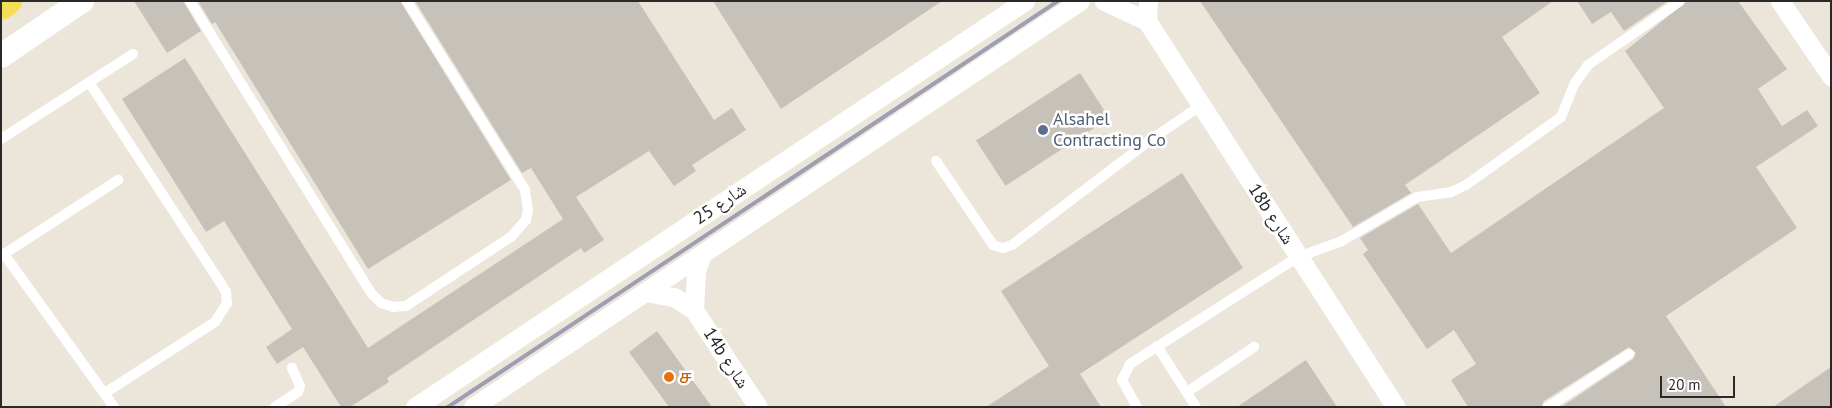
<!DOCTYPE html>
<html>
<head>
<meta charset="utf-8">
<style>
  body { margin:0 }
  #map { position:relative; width:1832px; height:408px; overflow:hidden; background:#ece5da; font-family:"PT Sans","Noto Naskh Arabic","Noto Sans Tamil",sans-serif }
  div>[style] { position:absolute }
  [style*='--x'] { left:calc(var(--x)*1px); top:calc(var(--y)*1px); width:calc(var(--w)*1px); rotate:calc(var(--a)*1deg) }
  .building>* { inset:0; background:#c7c2b9; transform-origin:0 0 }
  .service>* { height:10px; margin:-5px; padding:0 5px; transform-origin:5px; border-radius:5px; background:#fff }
  .minor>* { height:19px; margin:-9.5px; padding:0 9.5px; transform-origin:9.5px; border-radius:9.5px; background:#fff }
  .tertiary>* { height:24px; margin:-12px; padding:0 12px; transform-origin:12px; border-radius:12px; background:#fff }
  .primary>* { height:28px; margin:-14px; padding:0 14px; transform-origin:14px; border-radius:14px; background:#f4de56 }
  .rail>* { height:4px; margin:-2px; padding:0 2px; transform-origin:2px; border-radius:2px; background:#9c9eb4 }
  .dots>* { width:14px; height:14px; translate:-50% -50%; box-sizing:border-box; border:2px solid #fff; border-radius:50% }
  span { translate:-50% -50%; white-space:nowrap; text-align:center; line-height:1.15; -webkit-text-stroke:5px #fff; paint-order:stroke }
  .service-label { font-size:18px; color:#4e5e75 }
  .left { translate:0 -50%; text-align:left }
  .street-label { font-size:18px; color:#292929 }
  .food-label { font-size:18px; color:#c56008 }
  .frame { position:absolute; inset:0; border:2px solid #292929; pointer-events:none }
  .scale { position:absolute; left:1660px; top:376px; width:75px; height:22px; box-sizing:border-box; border:2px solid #292929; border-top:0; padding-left:6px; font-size:15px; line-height:18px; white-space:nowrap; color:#292929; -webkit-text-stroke:4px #fff; paint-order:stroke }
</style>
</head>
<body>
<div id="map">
  <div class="building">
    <i style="clip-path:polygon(134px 1px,183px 1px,201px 31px,167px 53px)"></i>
    <i style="clip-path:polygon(198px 1px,400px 1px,511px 180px,368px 269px,215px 22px,212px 24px)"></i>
    <i style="clip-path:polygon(415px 1px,638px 1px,714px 120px,732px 108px,746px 130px,692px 165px,696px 171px,674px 186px,649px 151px,576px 197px,604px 240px,584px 253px,581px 248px,387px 378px,389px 382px,350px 407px,341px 407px,303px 347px,277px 364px,266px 347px,292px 329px,224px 221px,206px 232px,122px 99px,185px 58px,368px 348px,563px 219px,531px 168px,522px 173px)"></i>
    <i style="clip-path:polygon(713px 1px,942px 1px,781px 109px)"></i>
    <i style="clip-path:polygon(1200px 1px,1553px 1px,1502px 37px,1540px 93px,1405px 185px,1411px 193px,1353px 227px)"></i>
    <i style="clip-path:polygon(1577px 1px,1668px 1px,1624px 31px,1611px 12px,1592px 24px)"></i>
    <i style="clip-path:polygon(1687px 1px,1738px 1px,1787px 69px,1758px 89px,1782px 126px,1807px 110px,1818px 126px,1756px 167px,1797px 228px,1666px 316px,1726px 407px,1561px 407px,1633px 359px,1636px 353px,1629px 347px,1544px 401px,1541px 407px,1468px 407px,1451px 380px,1476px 364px,1454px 330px,1427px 349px,1363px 254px,1368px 250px,1360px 238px,1418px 204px,1451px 253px,1664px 108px,1625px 51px)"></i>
    <i style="left:1080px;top:73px;width:54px;height:124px;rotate:57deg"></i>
    <i style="clip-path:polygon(1182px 173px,1243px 268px,1080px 374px,1101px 407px,986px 407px,1049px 366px,1001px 291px)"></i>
    <i style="clip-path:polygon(657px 331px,712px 407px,669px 407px,629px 352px)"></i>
    <i style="clip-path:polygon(1306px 360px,1337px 407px,1237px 407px)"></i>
    <i style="clip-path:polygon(1831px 367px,1831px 407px,1773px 407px)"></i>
  </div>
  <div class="service">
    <i style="--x:190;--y:1;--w:345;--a:58.2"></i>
    <i style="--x:372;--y:294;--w:13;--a:45"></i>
    <i style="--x:381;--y:303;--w:13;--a:18"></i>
    <i style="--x:393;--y:307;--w:13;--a:-4"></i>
    <i style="--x:406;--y:306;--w:127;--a:-33.4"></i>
    <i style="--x:512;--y:236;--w:21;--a:-49"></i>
    <i style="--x:526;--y:220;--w:10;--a:-79"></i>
    <i style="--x:528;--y:210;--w:20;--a:-99"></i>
    <i style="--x:525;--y:190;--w:223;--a:-122"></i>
    <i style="--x:89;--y:82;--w:239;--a:56.8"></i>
    <i style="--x:220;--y:282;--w:12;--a:59"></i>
    <i style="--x:226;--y:292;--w:11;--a:85"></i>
    <i style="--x:227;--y:303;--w:22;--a:122"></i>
    <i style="--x:215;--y:322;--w:131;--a:147.2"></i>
    <i style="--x:1;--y:139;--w:157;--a:-32.8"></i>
    <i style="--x:936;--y:161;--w:102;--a:55.8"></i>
    <i style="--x:993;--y:245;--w:10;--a:17"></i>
    <i style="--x:1003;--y:248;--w:9;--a:-18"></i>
    <i style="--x:1012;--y:245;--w:172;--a:-37.2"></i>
    <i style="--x:1149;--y:141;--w:62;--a:-34.5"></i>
    <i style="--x:4;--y:254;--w:188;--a:54.3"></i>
    <i style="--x:1;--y:256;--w:140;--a:-33"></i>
    <i style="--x:1157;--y:346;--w:72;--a:57.4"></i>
    <i style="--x:1187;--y:392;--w:81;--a:-33.9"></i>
    <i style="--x:275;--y:407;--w:27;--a:-33"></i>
    <i style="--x:298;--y:392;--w:6;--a:-72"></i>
    <i style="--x:300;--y:386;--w:20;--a:-114"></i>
    <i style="--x:1137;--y:407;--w:31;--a:-119"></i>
    <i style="--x:1122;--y:380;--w:18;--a:-63"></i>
    <i style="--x:1130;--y:364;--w:199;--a:-32.5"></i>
    <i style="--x:1298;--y:257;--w:45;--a:-19.7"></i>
    <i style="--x:1340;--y:242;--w:89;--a:-30.3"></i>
    <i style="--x:1417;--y:197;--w:34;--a:-8"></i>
    <i style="--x:1451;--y:192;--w:17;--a:-25"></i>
    <i style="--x:1466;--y:185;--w:117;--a:-35.6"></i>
    <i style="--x:1561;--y:117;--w:37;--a:-68"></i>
    <i style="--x:1575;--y:83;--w:22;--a:-54"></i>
    <i style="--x:1588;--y:65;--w:112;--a:-34.8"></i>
    <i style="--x:1548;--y:407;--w:97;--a:-33.2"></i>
  </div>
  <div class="minor">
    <i style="--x:1104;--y:1;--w:47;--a:24.9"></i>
    <i style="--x:1147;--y:21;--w:459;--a:57.2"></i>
    <i style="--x:1780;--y:1;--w:91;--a:55.8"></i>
    <i style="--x:1147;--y:21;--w:20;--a:-87"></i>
    <i style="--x:645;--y:292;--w:29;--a:10"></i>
    <i style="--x:674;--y:297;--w:24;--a:33"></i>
    <i style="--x:694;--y:310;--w:116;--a:56.6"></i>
    <i style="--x:694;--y:310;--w:39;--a:-87"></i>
    <i style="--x:696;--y:271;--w:18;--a:-71"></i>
    <i style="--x:415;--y:407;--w:733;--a:-33.65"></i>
    <i style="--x:473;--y:407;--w:730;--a:-33.78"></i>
  </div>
  <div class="tertiary">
    <i style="--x:1;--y:56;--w:98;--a:-34.2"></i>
  </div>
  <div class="primary">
    <i style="--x:1;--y:6;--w:9;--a:-36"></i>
  </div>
  <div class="rail">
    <i style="--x:448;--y:407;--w:733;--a:-33.65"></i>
  </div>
  <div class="dots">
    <i style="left:1043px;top:130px;background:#5c6f8a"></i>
    <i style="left:669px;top:377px;background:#e8710a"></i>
  </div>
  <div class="service-label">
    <span class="left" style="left:1053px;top:130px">Alsahel<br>Contracting Co</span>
  </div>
  <div class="street-label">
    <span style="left:720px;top:204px;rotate:-34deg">شارع 25</span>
    <span style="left:1271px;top:214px;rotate:57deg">18b شارع</span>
    <span style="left:726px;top:358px;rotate:57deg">14b شارع</span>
  </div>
  <div class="food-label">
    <span class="left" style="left:679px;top:377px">ச</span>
  </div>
  <div class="frame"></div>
  <div class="scale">20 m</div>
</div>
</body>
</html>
